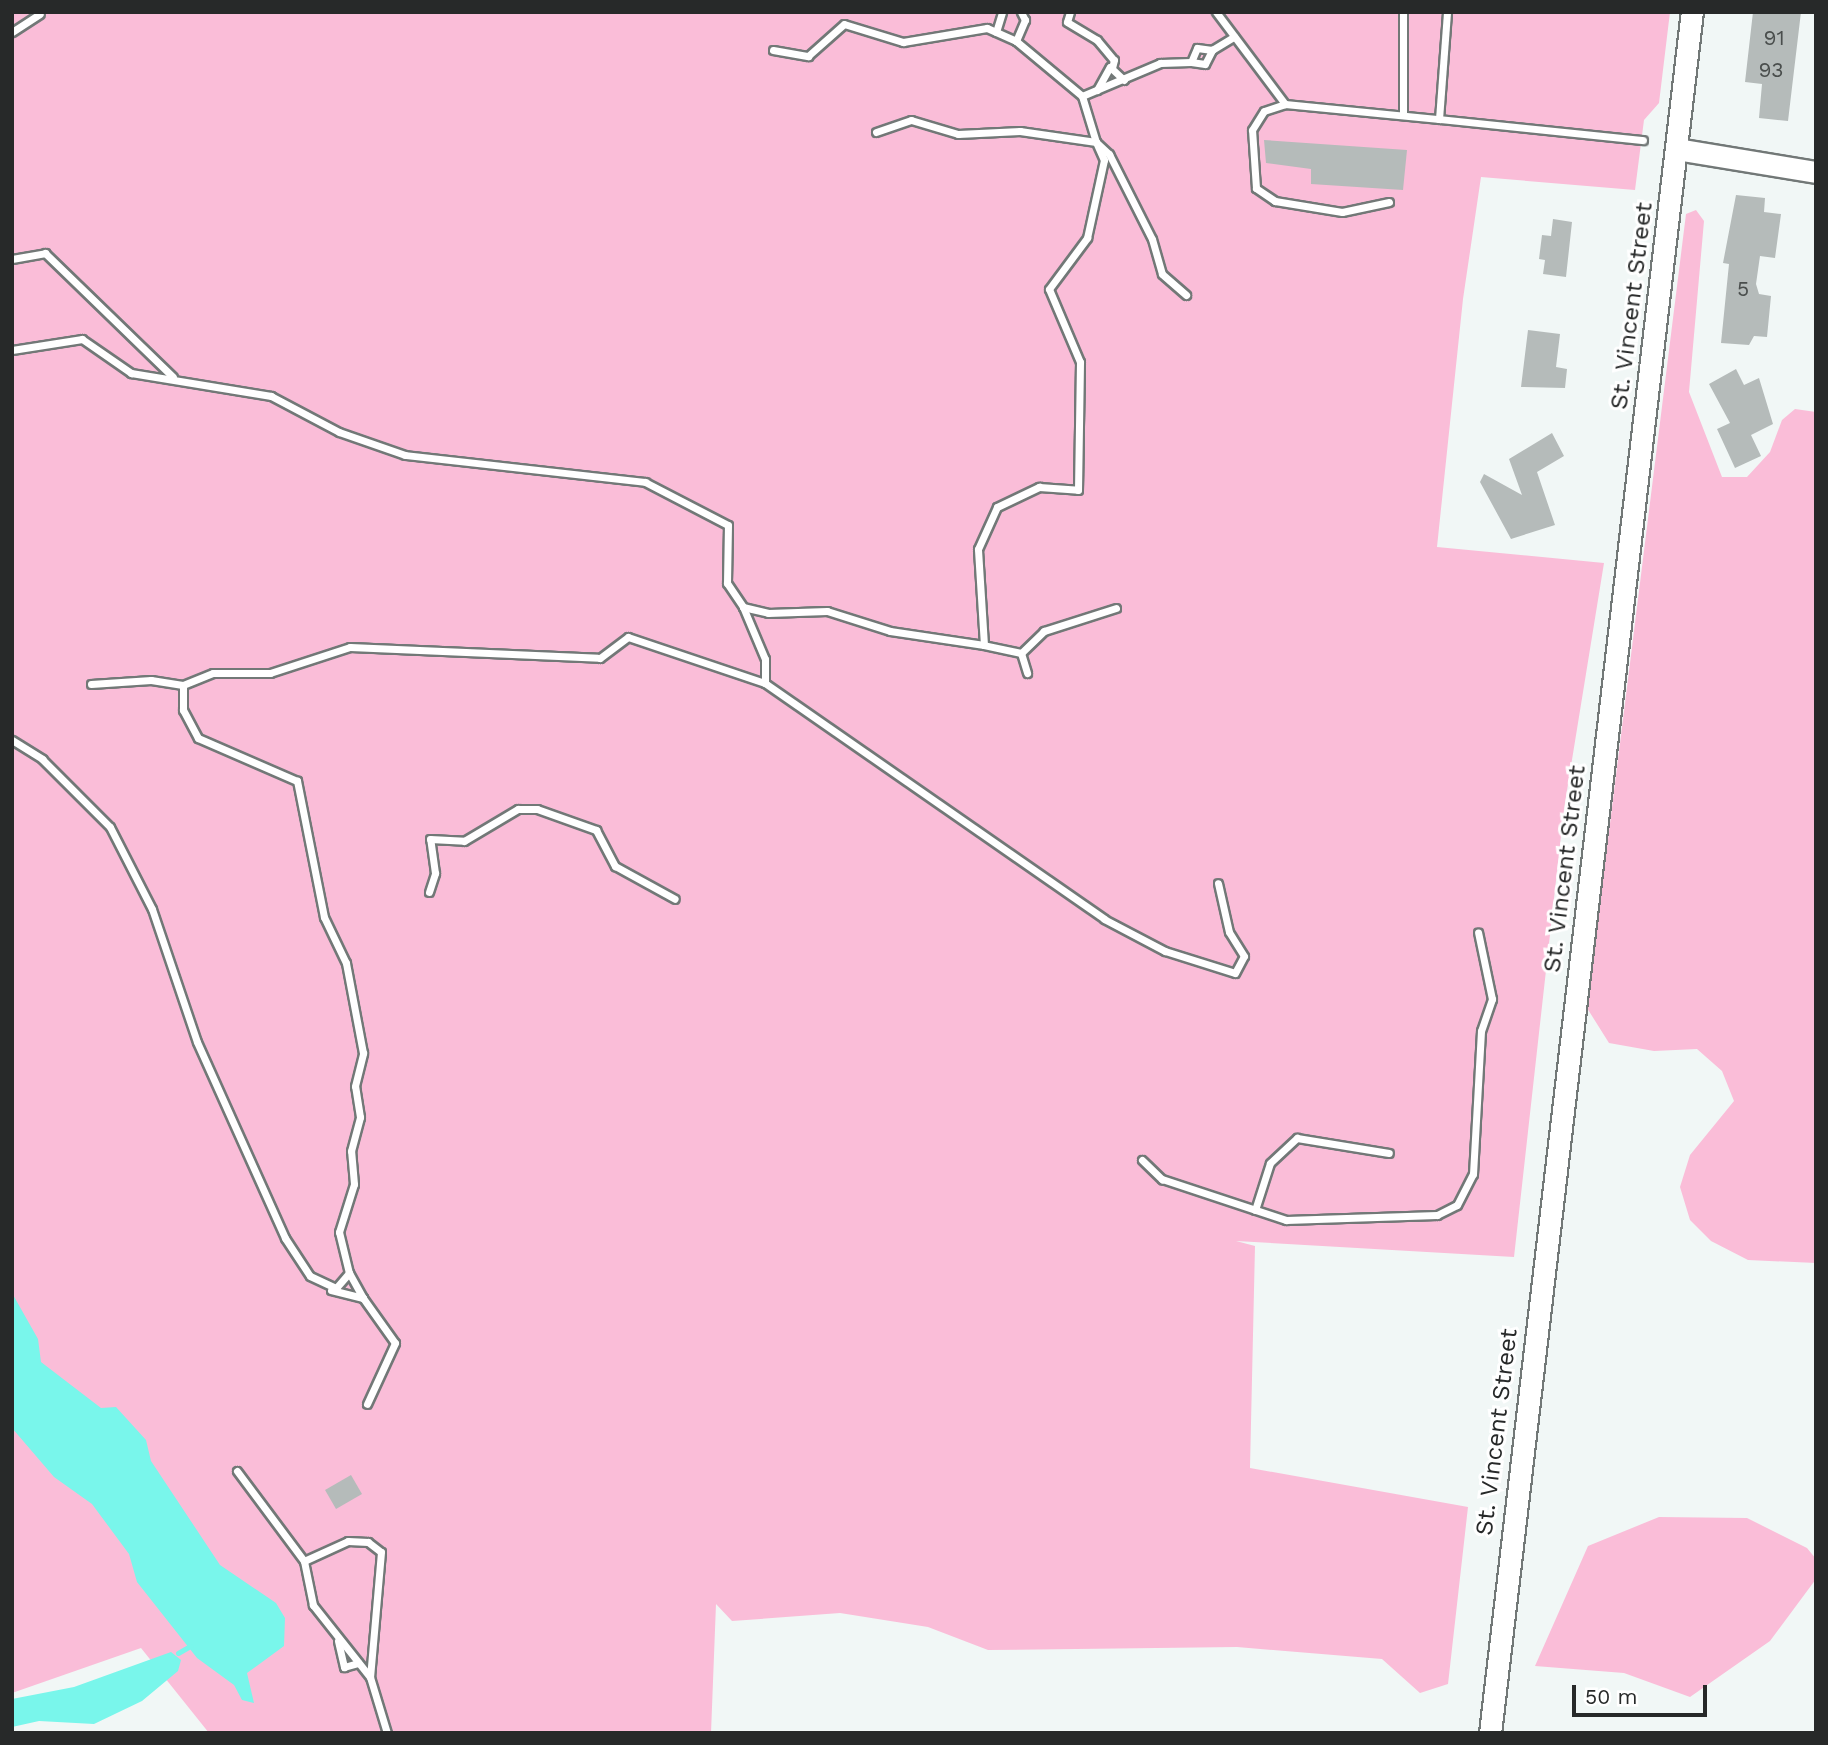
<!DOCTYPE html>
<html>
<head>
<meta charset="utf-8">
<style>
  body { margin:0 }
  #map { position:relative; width:1828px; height:1745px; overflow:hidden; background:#f1f7f6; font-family:"Work Sans",sans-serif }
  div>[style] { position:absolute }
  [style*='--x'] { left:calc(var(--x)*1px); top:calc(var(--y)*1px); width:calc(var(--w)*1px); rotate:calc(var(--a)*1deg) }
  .green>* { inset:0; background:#fabdd8 }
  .water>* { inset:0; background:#79f6eb }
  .stream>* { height:5px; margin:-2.5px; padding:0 2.5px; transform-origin:2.5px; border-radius:2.5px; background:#79f6eb }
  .building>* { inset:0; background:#b5bbba; transform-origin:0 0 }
  .roads { filter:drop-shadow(2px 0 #727877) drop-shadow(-2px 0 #727877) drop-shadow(0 2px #727877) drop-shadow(0 -2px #727877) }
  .lane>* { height:7px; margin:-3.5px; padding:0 3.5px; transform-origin:3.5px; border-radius:3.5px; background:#fff }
  .secondary>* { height:21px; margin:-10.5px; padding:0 10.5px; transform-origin:10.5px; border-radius:10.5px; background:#fff }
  span { translate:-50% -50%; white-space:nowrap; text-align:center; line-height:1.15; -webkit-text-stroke:6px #fff; paint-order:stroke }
  .number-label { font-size:21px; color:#4a4e4d }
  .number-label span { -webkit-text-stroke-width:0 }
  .street-label { font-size:24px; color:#272929 }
  .frame { position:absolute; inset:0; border:14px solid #272929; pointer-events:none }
  .scale { position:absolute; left:1572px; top:1685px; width:135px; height:32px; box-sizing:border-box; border:4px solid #272929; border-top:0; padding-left:9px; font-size:21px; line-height:24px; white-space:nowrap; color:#272929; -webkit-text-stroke:5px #fff; paint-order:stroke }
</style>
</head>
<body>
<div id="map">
  <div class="green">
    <i style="clip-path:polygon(12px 12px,1670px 12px,1659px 103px,1644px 120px,1635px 190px,1481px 177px,1463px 299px,1437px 547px,1604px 563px,1564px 809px,1514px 1257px,1236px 1241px,1255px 1246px,1250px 1468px,1468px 1507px,1448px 1684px,1420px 1693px,1382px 1659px,1237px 1647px,988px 1650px,928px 1627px,840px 1613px,732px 1621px,716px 1604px,711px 1733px,209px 1733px,141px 1648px,12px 1693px)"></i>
    <i style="clip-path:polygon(1696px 210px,1704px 221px,1689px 392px,1722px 477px,1747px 477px,1770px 452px,1782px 420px,1795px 409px,1816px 412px,1816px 1263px,1748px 1260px,1711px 1241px,1690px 1220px,1680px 1187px,1690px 1155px,1734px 1101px,1722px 1071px,1697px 1049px,1654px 1051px,1609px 1043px,1587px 1008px,1686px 214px)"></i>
    <i style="clip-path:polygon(1659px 1517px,1747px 1518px,1807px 1548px,1816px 1559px,1816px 1579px,1770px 1641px,1690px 1697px,1624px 1673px,1535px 1666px,1588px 1546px)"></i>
  </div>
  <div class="water">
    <i style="clip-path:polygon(12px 1293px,38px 1339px,41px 1362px,101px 1408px,116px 1407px,146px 1440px,151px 1461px,220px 1565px,276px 1603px,285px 1618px,284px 1646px,247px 1673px,254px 1703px,242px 1700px,234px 1685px,197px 1658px,137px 1582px,129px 1554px,92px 1504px,54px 1477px,12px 1428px)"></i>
    <i style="clip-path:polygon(171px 1652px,181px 1660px,178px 1671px,142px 1701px,94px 1724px,39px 1721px,12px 1727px,12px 1699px,74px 1687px)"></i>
  </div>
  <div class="stream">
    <i style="--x:178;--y:1653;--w:14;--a:-30"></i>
  </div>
  <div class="building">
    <i style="clip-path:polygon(1753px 12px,1801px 12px,1788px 121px,1759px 118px,1762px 84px,1745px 82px)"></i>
    <i style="clip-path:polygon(1264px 140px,1407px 150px,1403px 190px,1311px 184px,1311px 169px,1266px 163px)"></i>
    <i style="clip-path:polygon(1736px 195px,1765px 198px,1764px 212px,1781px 214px,1775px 258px,1760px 256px,1756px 284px,1759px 294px,1771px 296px,1767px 337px,1754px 336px,1749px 345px,1721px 343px,1729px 264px,1723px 263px)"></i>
    <i style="clip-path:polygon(1553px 219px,1572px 222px,1566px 277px,1543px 274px,1545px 260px,1539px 259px,1542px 235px,1551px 236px)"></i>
    <i style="clip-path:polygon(1528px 330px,1560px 334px,1556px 367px,1567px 369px,1565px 388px,1521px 387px)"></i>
    <i style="clip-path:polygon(1736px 369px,1744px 385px,1759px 378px,1773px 424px,1751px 435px,1761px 456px,1735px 468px,1717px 429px,1730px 423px,1709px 384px)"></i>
    <i style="clip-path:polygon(1552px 433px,1564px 456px,1537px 472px,1555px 525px,1511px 539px,1480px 482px,1484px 474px,1522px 495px,1509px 459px)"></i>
    <i style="left:351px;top:1475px;width:22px;height:30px;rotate:60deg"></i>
  </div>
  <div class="roads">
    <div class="lane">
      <i style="--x:1070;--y:12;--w:10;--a:107"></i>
      <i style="--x:1067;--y:22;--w:35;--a:31"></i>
      <i style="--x:1097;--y:40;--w:26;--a:50"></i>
      <i style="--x:1114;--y:60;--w:8;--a:104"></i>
      <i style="--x:1216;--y:12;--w:115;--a:53.1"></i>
      <i style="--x:1403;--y:12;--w:103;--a:90"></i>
      <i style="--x:12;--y:32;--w:33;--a:-33"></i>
      <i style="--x:996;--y:32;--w:21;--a:-73"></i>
      <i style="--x:1016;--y:41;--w:23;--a:-67"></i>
      <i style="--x:1025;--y:20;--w:9;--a:-117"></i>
      <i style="--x:773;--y:50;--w:36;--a:10"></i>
      <i style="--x:808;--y:56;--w:48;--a:-41.6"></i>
      <i style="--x:844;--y:24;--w:62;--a:17"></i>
      <i style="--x:903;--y:42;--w:85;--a:-9.5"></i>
      <i style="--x:987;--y:28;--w:32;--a:24"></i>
      <i style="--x:1016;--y:41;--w:86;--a:39.8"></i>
      <i style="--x:1082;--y:96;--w:48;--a:73.1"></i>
      <i style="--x:1096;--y:142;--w:77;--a:-171.8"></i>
      <i style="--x:1020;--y:131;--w:62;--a:177.2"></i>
      <i style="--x:958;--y:134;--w:49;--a:-163.4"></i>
      <i style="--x:911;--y:120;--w:37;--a:161"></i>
      <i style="--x:1212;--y:50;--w:15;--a:-172"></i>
      <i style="--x:1197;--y:48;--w:15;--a:113"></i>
      <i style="--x:1191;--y:62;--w:14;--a:8"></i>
      <i style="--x:1205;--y:64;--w:16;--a:-63"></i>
      <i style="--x:1212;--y:50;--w:26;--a:-31"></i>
      <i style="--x:1097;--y:90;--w:26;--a:-61"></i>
      <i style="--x:1110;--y:67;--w:19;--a:43"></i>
      <i style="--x:1082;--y:96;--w:85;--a:-22.9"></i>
      <i style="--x:1160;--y:63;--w:31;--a:-2"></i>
      <i style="--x:1439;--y:119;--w:205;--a:5.9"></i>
      <i style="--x:1389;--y:202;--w:48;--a:168"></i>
      <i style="--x:1342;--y:212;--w:68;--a:-170.7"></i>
      <i style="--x:1275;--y:201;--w:23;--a:-146"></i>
      <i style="--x:1256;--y:188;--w:58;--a:-93.9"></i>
      <i style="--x:1252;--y:130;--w:22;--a:-58"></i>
      <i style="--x:1264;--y:111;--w:22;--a:-18"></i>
      <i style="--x:1285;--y:104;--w:155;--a:5.6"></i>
      <i style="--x:1439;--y:119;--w:107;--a:-85.7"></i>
      <i style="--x:12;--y:259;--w:34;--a:-10"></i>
      <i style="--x:45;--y:253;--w:178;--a:44.1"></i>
      <i style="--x:12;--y:350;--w:71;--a:-8.9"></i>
      <i style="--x:82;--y:339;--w:60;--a:34.8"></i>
      <i style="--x:131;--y:373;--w:142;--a:9.3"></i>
      <i style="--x:271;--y:396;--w:77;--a:27.9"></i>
      <i style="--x:339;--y:432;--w:70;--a:19.2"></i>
      <i style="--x:405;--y:455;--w:242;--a:6.4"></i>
      <i style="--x:645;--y:482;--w:93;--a:27.4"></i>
      <i style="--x:728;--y:525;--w:58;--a:91"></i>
      <i style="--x:727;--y:583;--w:29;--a:56"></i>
      <i style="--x:743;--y:607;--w:26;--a:13"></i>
      <i style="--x:768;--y:613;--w:59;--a:-1.9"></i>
      <i style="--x:827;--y:611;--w:66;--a:17.6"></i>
      <i style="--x:890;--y:631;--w:95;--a:8.5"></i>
      <i style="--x:743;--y:607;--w:56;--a:67.1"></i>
      <i style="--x:765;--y:659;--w:24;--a:90"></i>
      <i style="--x:1116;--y:608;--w:76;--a:162.3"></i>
      <i style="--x:1044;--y:631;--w:32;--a:136"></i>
      <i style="--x:1021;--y:653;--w:38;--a:-168"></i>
      <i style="--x:984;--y:645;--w:96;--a:-93.6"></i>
      <i style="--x:978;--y:549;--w:46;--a:-65.7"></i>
      <i style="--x:997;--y:507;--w:47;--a:-25.5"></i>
      <i style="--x:1039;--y:487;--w:39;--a:4"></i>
      <i style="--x:1078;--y:490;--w:128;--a:-89.1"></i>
      <i style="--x:1080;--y:362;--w:79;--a:-113"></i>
      <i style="--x:1049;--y:289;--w:64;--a:-53.3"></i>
      <i style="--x:1087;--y:238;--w:80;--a:-77.7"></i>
      <i style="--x:1104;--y:160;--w:20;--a:-114"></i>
      <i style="--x:1096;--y:142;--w:18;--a:43"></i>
      <i style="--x:1109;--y:154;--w:95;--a:63.2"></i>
      <i style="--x:1152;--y:239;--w:36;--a:74"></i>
      <i style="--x:1162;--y:274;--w:32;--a:41"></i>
      <i style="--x:1021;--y:653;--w:21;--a:73"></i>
      <i style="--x:91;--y:684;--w:60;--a:-3.8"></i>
      <i style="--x:151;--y:680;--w:32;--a:9"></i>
      <i style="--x:183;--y:685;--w:32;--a:-22"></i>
      <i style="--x:213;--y:673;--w:57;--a:0"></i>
      <i style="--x:270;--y:673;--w:84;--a:-18"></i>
      <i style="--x:350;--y:647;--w:250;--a:2.5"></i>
      <i style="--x:600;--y:658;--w:35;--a:-37"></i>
      <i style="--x:628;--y:637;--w:145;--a:18.6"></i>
      <i style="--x:765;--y:683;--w:413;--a:34.8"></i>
      <i style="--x:1104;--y:919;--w:69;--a:27.7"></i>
      <i style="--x:1165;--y:951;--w:73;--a:17.4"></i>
      <i style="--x:1235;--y:973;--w:19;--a:-62"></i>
      <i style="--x:1244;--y:956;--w:28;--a:-122"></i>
      <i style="--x:1229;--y:932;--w:50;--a:-102.7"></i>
      <i style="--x:12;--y:740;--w:36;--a:32"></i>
      <i style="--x:42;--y:759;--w:96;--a:45"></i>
      <i style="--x:110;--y:827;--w:92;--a:62.9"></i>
      <i style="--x:152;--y:909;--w:140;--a:71.3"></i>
      <i style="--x:197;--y:1042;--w:215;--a:65.8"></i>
      <i style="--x:285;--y:1238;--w:45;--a:56.7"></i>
      <i style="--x:310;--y:1276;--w:29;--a:25"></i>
      <i style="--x:336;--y:1288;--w:20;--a:-49"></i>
      <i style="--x:349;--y:1273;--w:42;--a:-103.7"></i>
      <i style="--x:339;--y:1232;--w:50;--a:-72.6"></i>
      <i style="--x:354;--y:1184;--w:33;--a:-95"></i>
      <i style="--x:351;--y:1151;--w:35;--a:-75"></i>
      <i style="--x:360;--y:1117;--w:31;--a:-99"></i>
      <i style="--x:355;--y:1086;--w:34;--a:-76"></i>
      <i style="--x:363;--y:1053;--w:92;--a:-100.7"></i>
      <i style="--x:346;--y:963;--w:51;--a:-115.6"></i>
      <i style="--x:324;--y:917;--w:139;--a:-101.2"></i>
      <i style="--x:297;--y:781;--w:108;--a:-156.5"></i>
      <i style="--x:198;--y:738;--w:32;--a:-118"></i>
      <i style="--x:183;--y:710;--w:25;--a:-90"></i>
      <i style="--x:429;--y:892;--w:20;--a:-72"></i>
      <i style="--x:435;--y:873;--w:34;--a:-98"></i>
      <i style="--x:430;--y:839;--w:34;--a:3"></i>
      <i style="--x:464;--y:841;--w:63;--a:-30.7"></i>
      <i style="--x:518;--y:809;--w:19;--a:0"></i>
      <i style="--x:537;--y:809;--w:63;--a:19.6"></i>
      <i style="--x:596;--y:830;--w:41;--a:62.2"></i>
      <i style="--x:615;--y:866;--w:68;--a:28.8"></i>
      <i style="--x:1142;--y:1160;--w:28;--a:44"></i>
      <i style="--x:1162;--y:1179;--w:131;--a:18.3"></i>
      <i style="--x:1286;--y:1220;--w:151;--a:-1.9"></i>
      <i style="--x:1437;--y:1215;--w:22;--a:-27"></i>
      <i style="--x:1457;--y:1205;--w:35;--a:-63"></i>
      <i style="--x:1473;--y:1174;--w:143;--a:-86.8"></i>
      <i style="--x:1481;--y:1031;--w:34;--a:-71"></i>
      <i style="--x:1492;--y:999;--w:68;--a:-101.8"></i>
      <i style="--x:1255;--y:1210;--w:49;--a:-72.3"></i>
      <i style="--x:1270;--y:1163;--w:37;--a:-43"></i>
      <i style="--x:1297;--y:1138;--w:93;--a:9.3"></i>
      <i style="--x:331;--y:1290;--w:33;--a:14"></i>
      <i style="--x:363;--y:1298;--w:29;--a:-119"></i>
      <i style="--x:363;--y:1298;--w:55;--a:54.6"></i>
      <i style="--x:395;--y:1343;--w:67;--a:114.7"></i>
      <i style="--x:237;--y:1471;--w:112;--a:53.3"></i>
      <i style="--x:304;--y:1561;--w:48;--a:-24.4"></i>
      <i style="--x:348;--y:1541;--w:20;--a:3"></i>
      <i style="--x:368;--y:1542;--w:16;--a:38"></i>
      <i style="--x:381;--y:1552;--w:125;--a:95"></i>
      <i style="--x:370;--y:1677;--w:92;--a:-128.4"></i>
      <i style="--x:313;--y:1605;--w:45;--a:-101.6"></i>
      <i style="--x:338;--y:1641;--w:27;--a:77"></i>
      <i style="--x:344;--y:1667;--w:15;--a:-16"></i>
      <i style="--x:370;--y:1677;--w:59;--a:73.1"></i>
    </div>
    <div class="secondary">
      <i style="--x:1677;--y:149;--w:141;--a:9.4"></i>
      <i style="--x:1490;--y:1733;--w:1733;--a:-83.31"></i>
    </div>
  </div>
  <div class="number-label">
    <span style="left:1774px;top:38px">91</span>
    <span style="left:1771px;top:70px">93</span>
    <span style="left:1743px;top:289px">5</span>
  </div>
  <div class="street-label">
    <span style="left:1632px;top:306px;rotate:-83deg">St. Vincent Street</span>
    <span style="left:1565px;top:869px;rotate:-83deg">St. Vincent Street</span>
    <span style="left:1497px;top:1432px;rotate:-83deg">St. Vincent Street</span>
  </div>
  <div class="frame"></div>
  <div class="scale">50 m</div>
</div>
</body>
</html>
